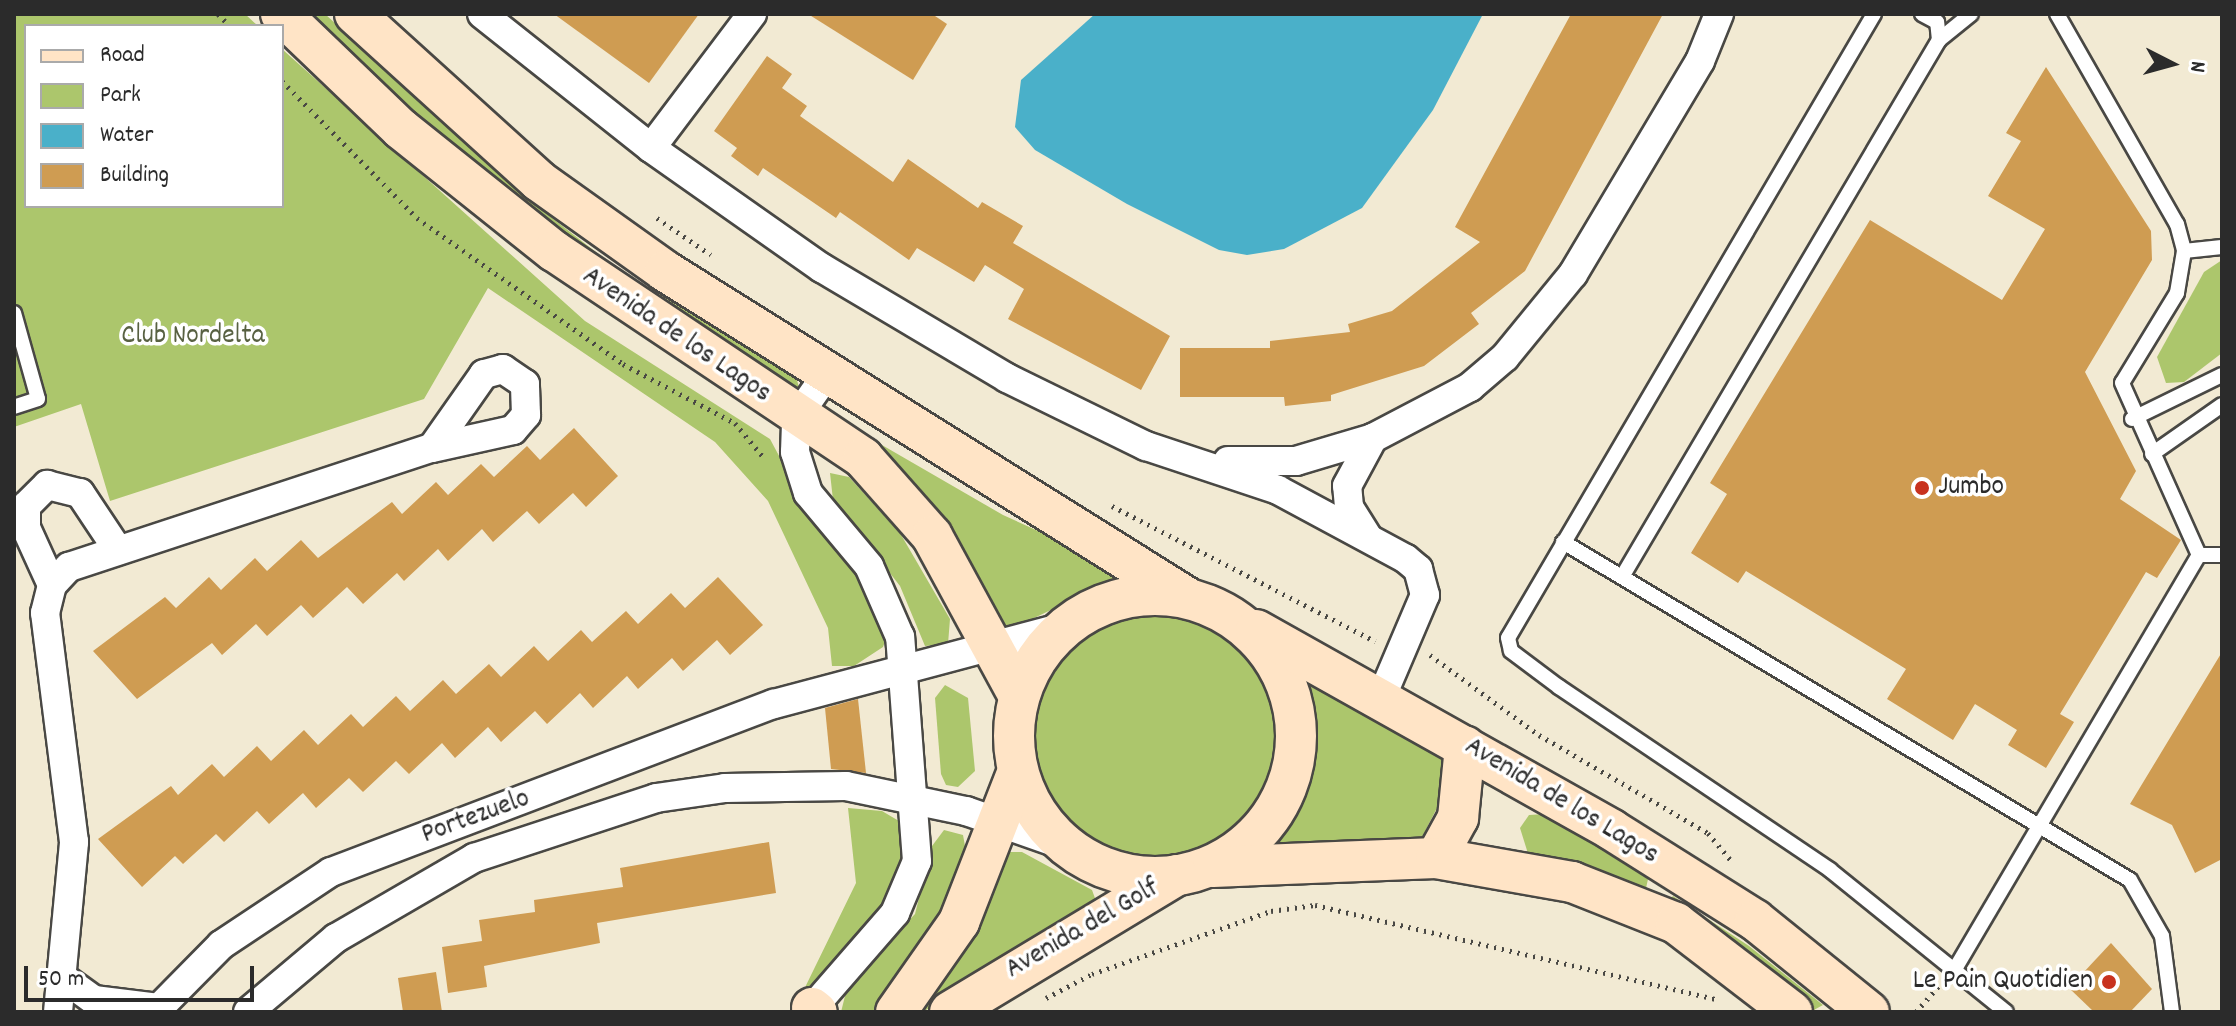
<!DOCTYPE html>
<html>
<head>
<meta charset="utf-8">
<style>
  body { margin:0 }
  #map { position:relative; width:2236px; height:1026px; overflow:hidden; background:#f2ead3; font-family:Dekko,sans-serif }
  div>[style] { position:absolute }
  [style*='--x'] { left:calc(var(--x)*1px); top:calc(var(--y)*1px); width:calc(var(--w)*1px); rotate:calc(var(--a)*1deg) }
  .green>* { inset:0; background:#acc66c }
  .round { border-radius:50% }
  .water>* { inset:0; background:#4ab0c9 }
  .building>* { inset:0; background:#cf9c52 }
  .path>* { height:5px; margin-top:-2.5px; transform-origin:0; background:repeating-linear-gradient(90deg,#494844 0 2px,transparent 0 8px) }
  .roads { filter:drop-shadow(2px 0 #494844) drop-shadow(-2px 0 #494844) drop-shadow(0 2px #494844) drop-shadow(0 -2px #494844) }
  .lane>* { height:14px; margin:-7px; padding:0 7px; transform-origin:7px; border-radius:7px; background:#fff }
  .street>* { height:28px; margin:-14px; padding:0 14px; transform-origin:14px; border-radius:14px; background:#fff }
  .secondary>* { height:40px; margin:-20px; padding:0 20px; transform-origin:20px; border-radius:20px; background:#ffe4c6 }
  .secondary>.ring { margin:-20px; padding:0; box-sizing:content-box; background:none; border:40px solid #ffe4c6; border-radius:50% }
  .dots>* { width:22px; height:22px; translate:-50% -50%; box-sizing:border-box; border:4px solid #fff; border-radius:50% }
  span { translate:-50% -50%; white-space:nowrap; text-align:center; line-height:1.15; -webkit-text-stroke:7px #fff; paint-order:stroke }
  .street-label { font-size:28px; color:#2b2b2b }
  .park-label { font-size:28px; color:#586142 }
  .poi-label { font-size:28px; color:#2b2b2b }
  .left { translate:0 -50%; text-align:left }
  .right { translate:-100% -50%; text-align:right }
  .frame { position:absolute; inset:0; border:16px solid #2b2b2b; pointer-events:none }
  .legend { position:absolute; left:24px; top:24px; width:260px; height:184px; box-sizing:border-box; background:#fff; border:2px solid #aaa; margin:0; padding:10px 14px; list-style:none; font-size:24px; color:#2b2b2b }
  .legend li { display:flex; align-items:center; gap:16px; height:40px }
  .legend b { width:40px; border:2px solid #aaa }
  .north { position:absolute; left:2132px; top:24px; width:80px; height:80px; -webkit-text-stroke:6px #fff; paint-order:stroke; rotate:96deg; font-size:22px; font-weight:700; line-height:32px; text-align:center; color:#2b2b2b }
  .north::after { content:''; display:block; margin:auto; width:28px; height:36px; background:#2b2b2b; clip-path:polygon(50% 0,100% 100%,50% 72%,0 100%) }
  .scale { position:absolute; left:24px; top:966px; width:230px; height:36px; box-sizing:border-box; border:4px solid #2b2b2b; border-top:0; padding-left:10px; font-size:24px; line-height:28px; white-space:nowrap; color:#2b2b2b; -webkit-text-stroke:6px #fff; paint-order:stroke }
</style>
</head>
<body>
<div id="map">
  <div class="green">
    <i style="clip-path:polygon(14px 14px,245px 14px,258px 26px,26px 26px,26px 206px,282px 206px,282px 49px,585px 321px,770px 439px,801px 497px,852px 555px,889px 630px,883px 647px,854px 666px,832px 666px,828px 628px,768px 501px,715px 442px,488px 288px,424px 399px,110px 501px,81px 404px,14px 427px)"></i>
    <i style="clip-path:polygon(295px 14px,325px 14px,525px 197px,619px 270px,796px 377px,801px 394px,612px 284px)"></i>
    <i style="clip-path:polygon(2222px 260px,2222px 353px,2184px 382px,2166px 383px,2157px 357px,2204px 272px)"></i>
    <i style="clip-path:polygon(856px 430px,1003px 515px,1111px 564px,1113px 580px,1001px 634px)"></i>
    <i style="clip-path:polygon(830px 473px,849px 477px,900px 533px,950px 619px,948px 644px,925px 646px,900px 586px,833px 500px)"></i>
    <i class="round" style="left:1030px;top:611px;width:248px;height:248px"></i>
    <i style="clip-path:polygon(1312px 679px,1423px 742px,1443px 761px,1451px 781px,1422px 837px,1275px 844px,1303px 774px,1308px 738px,1300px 691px)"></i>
    <i style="clip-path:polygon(945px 685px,968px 698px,975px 771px,958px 787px,946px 785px,941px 774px,935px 698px)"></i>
    <i style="clip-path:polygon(848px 808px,882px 811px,904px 824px,910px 834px,900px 890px,793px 1012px,856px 883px)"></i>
    <i style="clip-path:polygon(1545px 814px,1640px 871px,1648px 879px,1645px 893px,1530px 860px,1520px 828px,1529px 815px)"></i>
    <i style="clip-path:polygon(944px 830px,963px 835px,965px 846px,949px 902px,876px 1012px,841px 1012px,848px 984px,915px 914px,932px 846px)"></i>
    <i style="clip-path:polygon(1005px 852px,1022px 852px,1092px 890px,1096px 901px,923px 1012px,954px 967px)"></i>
    <i style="clip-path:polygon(1673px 896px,1749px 946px,1823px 1005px,1812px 1011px,1668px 902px)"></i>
  </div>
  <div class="water">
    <i style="clip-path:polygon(1095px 14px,1483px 14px,1433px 110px,1362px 208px,1284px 249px,1247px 255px,1219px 250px,1127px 204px,1035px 150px,1015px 127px,1021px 80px)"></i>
  </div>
  <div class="building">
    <i style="clip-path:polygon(554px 14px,699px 14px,649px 83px)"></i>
    <i style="clip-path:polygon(808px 14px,932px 14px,947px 24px,913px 80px)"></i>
    <i style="clip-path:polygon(1571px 14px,1663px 14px,1525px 271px,1471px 313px,1479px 324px,1424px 366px,1331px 395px,1331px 401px,1285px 406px,1284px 397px,1180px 397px,1180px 348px,1270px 348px,1270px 341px,1350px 332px,1348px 324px,1392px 311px,1480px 242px,1455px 227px)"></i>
    <i style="clip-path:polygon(767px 56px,792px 74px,782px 88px,807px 106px,800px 116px,893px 182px,908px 159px,978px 208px,982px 202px,1023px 226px,1013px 243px,1170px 336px,1141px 390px,1008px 319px,1024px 289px,985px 265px,974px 282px,917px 248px,909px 260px,840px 212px,836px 218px,763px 168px,758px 176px,731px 156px,737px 148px,714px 131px)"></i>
    <i style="clip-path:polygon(2046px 67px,2151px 231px,2152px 260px,2085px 372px,2136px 471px,2120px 499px,2181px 540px,2157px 578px,2146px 572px,2060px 714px,2074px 722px,2046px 768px,2008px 745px,2017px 730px,1975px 704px,1953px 740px,1887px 699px,1906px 669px,1746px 571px,1738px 583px,1691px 553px,1727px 494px,1710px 483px,1870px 220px,2002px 300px,2045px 229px,1988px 196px,2021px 141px,2006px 133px)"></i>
    <i style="clip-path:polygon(574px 428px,618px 476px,586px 507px,573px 493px,539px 524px,527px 511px,493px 542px,482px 529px,448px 561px,438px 549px,404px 581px,397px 573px,363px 604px,347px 587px,313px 618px,301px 605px,267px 636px,256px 624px,222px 655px,212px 643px,137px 699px,93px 651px,165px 597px,176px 608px,209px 577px,221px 590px,255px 558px,267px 571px,301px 540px,318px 558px,392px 502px,402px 514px,436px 482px,448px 495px,481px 464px,494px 477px,527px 446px,540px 460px)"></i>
    <i style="clip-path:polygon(718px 577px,763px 625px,730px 655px,717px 640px,683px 671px,672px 658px,638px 689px,627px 676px,593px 708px,580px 693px,547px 724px,535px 711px,501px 742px,488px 727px,455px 758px,442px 743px,409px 774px,396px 761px,363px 792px,349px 778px,316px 808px,303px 793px,269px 824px,257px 811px,224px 842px,216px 834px,183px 864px,175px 856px,142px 887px,98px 839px,171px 786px,178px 795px,212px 764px,224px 777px,257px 746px,271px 761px,304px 730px,318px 745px,351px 714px,363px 727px,396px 696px,410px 711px,443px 680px,456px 694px,489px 664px,501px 677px,534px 646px,548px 661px,581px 630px,592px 642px,626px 611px,638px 624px,671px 593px,685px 608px)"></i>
    <i style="clip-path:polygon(2222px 652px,2222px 859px,2195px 873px,2172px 825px,2130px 804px)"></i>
    <i style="clip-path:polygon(858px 699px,866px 773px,831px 769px,825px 708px)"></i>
    <i style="clip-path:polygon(769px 842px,776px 893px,597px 923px,600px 943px,484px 966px,487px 987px,448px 993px,442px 947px,482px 941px,479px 920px,535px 912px,534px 900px,623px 887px,620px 868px)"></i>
    <i style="clip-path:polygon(2111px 943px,2152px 989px,2130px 1012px,2094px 1012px,2069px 988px)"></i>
    <i style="clip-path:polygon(436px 972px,442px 1012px,403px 1012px,398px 978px)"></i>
  </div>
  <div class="path">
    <i style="--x:218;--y:14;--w:17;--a:45"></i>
    <i style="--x:282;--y:81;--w:192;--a:45.4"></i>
    <i style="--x:417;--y:218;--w:252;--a:35.3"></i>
    <i style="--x:623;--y:364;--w:127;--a:27.8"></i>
    <i style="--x:735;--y:423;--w:47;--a:50.2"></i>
    <i style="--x:657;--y:218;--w:65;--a:34.4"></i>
    <i style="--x:1112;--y:506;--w:296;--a:27.2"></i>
    <i style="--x:1430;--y:655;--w:135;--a:36.3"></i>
    <i style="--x:1539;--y:735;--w:195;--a:30.1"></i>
    <i style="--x:1708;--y:833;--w:39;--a:50"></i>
    <i style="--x:1046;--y:998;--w:52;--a:-27.6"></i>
    <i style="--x:1092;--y:974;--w:190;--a:-19.4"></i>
    <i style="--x:1271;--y:911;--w:44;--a:-7.8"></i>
    <i style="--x:1315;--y:905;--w:412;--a:13.2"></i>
    <i style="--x:1916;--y:1012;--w:35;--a:-49"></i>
  </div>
  <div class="roads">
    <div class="lane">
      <i style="--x:1874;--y:14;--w:723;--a:120.39"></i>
      <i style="--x:1508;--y:638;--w:13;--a:77"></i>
      <i style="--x:1511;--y:651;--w:60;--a:36.9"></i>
      <i style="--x:1559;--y:687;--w:327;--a:34"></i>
      <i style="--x:1830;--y:870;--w:226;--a:38.9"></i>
      <i style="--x:2057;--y:14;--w:242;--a:60.3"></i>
      <i style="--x:2177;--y:224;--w:28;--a:75"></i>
      <i style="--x:2184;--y:251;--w:43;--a:99.5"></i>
      <i style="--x:2177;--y:293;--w:105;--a:121.4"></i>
      <i style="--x:2122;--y:383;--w:188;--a:65.9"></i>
      <i style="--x:1939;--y:40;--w:41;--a:-39.1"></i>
      <i style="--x:2184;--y:251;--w:38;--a:-6"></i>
      <i style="--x:14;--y:313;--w:89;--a:74.4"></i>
      <i style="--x:38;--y:399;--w:25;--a:162"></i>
      <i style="--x:2132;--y:419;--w:100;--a:-26.1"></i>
      <i style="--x:2152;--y:454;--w:85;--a:-35"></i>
      <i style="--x:1563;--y:542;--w:660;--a:30.8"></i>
      <i style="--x:2130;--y:880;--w:64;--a:60.3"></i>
      <i style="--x:2162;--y:936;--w:77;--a:82.5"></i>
      <i style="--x:2199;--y:555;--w:23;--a:0"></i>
      <i style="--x:1622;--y:577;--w:624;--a:-59.45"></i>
      <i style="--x:1939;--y:40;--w:18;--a:-96"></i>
      <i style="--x:1937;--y:22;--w:17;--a:-152"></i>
      <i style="--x:1955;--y:969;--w:481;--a:-59.5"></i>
    </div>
    <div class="street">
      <i style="--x:482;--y:14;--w:216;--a:38.4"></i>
      <i style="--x:651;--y:148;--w:209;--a:35.1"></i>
      <i style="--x:822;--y:268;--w:215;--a:30.7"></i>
      <i style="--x:1007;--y:378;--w:155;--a:26.1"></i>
      <i style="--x:1146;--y:446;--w:139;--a:18.4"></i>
      <i style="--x:1278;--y:490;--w:145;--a:28.3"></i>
      <i style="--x:1406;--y:559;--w:16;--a:40"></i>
      <i style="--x:1418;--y:569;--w:27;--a:75"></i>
      <i style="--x:1425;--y:595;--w:110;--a:113.1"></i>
      <i style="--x:651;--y:148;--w:168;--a:-53"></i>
      <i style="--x:1228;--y:461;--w:68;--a:0"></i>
      <i style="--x:1296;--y:461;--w:80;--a:-16.6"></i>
      <i style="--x:1373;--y:438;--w:110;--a:-27.7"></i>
      <i style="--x:1470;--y:387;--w:46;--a:-40.6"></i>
      <i style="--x:1505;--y:357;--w:107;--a:-50.7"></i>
      <i style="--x:1573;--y:274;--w:248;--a:-59.2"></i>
      <i style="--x:1700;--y:61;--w:51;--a:-68"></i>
      <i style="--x:1367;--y:536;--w:34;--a:-122"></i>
      <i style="--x:1349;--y:507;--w:21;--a:-95"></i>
      <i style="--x:1347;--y:486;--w:55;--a:-61.6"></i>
      <i style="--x:52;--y:585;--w:63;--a:-114.5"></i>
      <i style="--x:26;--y:528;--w:22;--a:-90"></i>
      <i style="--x:26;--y:506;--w:30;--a:-45"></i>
      <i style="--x:47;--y:485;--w:34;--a:14"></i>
      <i style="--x:80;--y:493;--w:69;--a:56.3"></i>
      <i style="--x:62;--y:977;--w:39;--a:36"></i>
      <i style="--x:94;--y:1000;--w:65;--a:7"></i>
      <i style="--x:58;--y:1012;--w:171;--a:-84.6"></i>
      <i style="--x:74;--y:842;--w:231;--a:-97.2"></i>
      <i style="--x:45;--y:613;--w:29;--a:-76"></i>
      <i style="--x:52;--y:585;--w:25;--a:-47"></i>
      <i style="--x:69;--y:567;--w:382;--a:-18.2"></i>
      <i style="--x:432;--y:448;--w:83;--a:-12.5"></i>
      <i style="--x:513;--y:430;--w:20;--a:-49"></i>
      <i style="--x:526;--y:415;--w:31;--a:-92"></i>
      <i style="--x:525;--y:384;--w:27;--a:-146"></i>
      <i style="--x:503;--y:369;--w:20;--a:165"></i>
      <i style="--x:484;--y:374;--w:90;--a:125.1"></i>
      <i style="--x:155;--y:1012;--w:94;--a:-45.4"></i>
      <i style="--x:221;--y:945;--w:132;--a:-33.6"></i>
      <i style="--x:331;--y:872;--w:474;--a:-20.8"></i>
      <i style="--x:774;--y:704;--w:299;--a:-14.9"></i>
      <i style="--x:248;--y:1012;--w:115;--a:-40.1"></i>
      <i style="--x:336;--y:938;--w:160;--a:-30.1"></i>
      <i style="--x:474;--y:858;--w:192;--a:-18.2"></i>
      <i style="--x:656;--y:798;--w:70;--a:-8.2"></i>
      <i style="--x:725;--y:788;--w:121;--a:-0.9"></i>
      <i style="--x:846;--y:786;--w:123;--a:11.8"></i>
      <i style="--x:966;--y:811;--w:106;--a:19.3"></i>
      <i style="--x:809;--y:1012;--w:131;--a:-49"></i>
      <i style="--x:895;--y:913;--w:56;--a:-67.1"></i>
      <i style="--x:917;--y:861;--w:225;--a:-94.3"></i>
      <i style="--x:900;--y:637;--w:77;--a:-113.6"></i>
      <i style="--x:869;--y:566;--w:95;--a:-129.9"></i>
      <i style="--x:808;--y:493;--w:43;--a:-107.6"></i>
      <i style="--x:795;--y:452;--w:34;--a:-88"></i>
      <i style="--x:796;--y:418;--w:50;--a:-54.7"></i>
    </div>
    <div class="secondary">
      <i style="--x:281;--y:14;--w:166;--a:43.8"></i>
      <i style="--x:401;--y:129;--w:196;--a:38.6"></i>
      <i style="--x:554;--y:251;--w:372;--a:33.8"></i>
      <i style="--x:863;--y:458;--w:104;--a:48.5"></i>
      <i style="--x:932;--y:536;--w:182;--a:61.5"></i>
      <i style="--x:355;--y:14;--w:248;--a:42.2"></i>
      <i style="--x:539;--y:181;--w:155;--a:35.5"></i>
      <i style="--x:665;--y:271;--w:615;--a:32.04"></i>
      <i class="ring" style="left:1014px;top:595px;width:242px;height:242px"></i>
      <i style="--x:1256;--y:630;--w:408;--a:29.3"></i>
      <i style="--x:1612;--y:830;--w:169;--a:32.2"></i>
      <i style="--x:1755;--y:920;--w:146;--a:38.9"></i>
      <i style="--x:1436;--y:858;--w:46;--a:-61.2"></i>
      <i style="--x:1458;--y:818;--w:72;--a:-84.4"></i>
      <i style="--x:1213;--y:867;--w:223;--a:-2.3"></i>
      <i style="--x:1436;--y:858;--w:138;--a:10"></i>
      <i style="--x:1572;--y:882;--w:112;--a:21.5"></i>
      <i style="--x:1676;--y:923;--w:146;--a:37.5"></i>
      <i style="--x:812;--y:1008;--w:6;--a:39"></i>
      <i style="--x:896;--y:1012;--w:110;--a:-55"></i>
      <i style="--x:959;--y:922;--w:162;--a:-68.7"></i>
      <i style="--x:950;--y:1012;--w:265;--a:-31.1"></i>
    </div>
  </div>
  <div class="dots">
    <i style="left:1922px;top:488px;background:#c8321e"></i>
    <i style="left:2109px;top:982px;background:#c8321e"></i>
  </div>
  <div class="street-label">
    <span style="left:676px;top:336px;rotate:34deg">Avenida de los Lagos</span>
    <span style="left:1561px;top:802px;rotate:31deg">Avenida de los Lagos</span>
    <span style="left:476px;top:818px;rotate:-20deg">Portezuelo</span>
    <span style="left:1083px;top:930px;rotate:-30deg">Avenida del Golf</span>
  </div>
  <div class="park-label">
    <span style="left:193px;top:337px">Club Nordelta</span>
  </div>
  <div class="poi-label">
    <span class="left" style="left:1938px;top:488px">Jumbo</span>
    <span class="right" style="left:2093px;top:982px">Le Pain Quotidien</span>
  </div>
  <div class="frame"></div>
  <ul class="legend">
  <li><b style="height:10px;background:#ffe4c6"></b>Road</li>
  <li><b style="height:22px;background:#acc66c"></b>Park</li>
  <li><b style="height:22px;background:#4ab0c9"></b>Water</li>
  <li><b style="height:22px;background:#cf9c52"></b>Building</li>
  </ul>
  <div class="north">N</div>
  <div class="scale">50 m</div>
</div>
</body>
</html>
